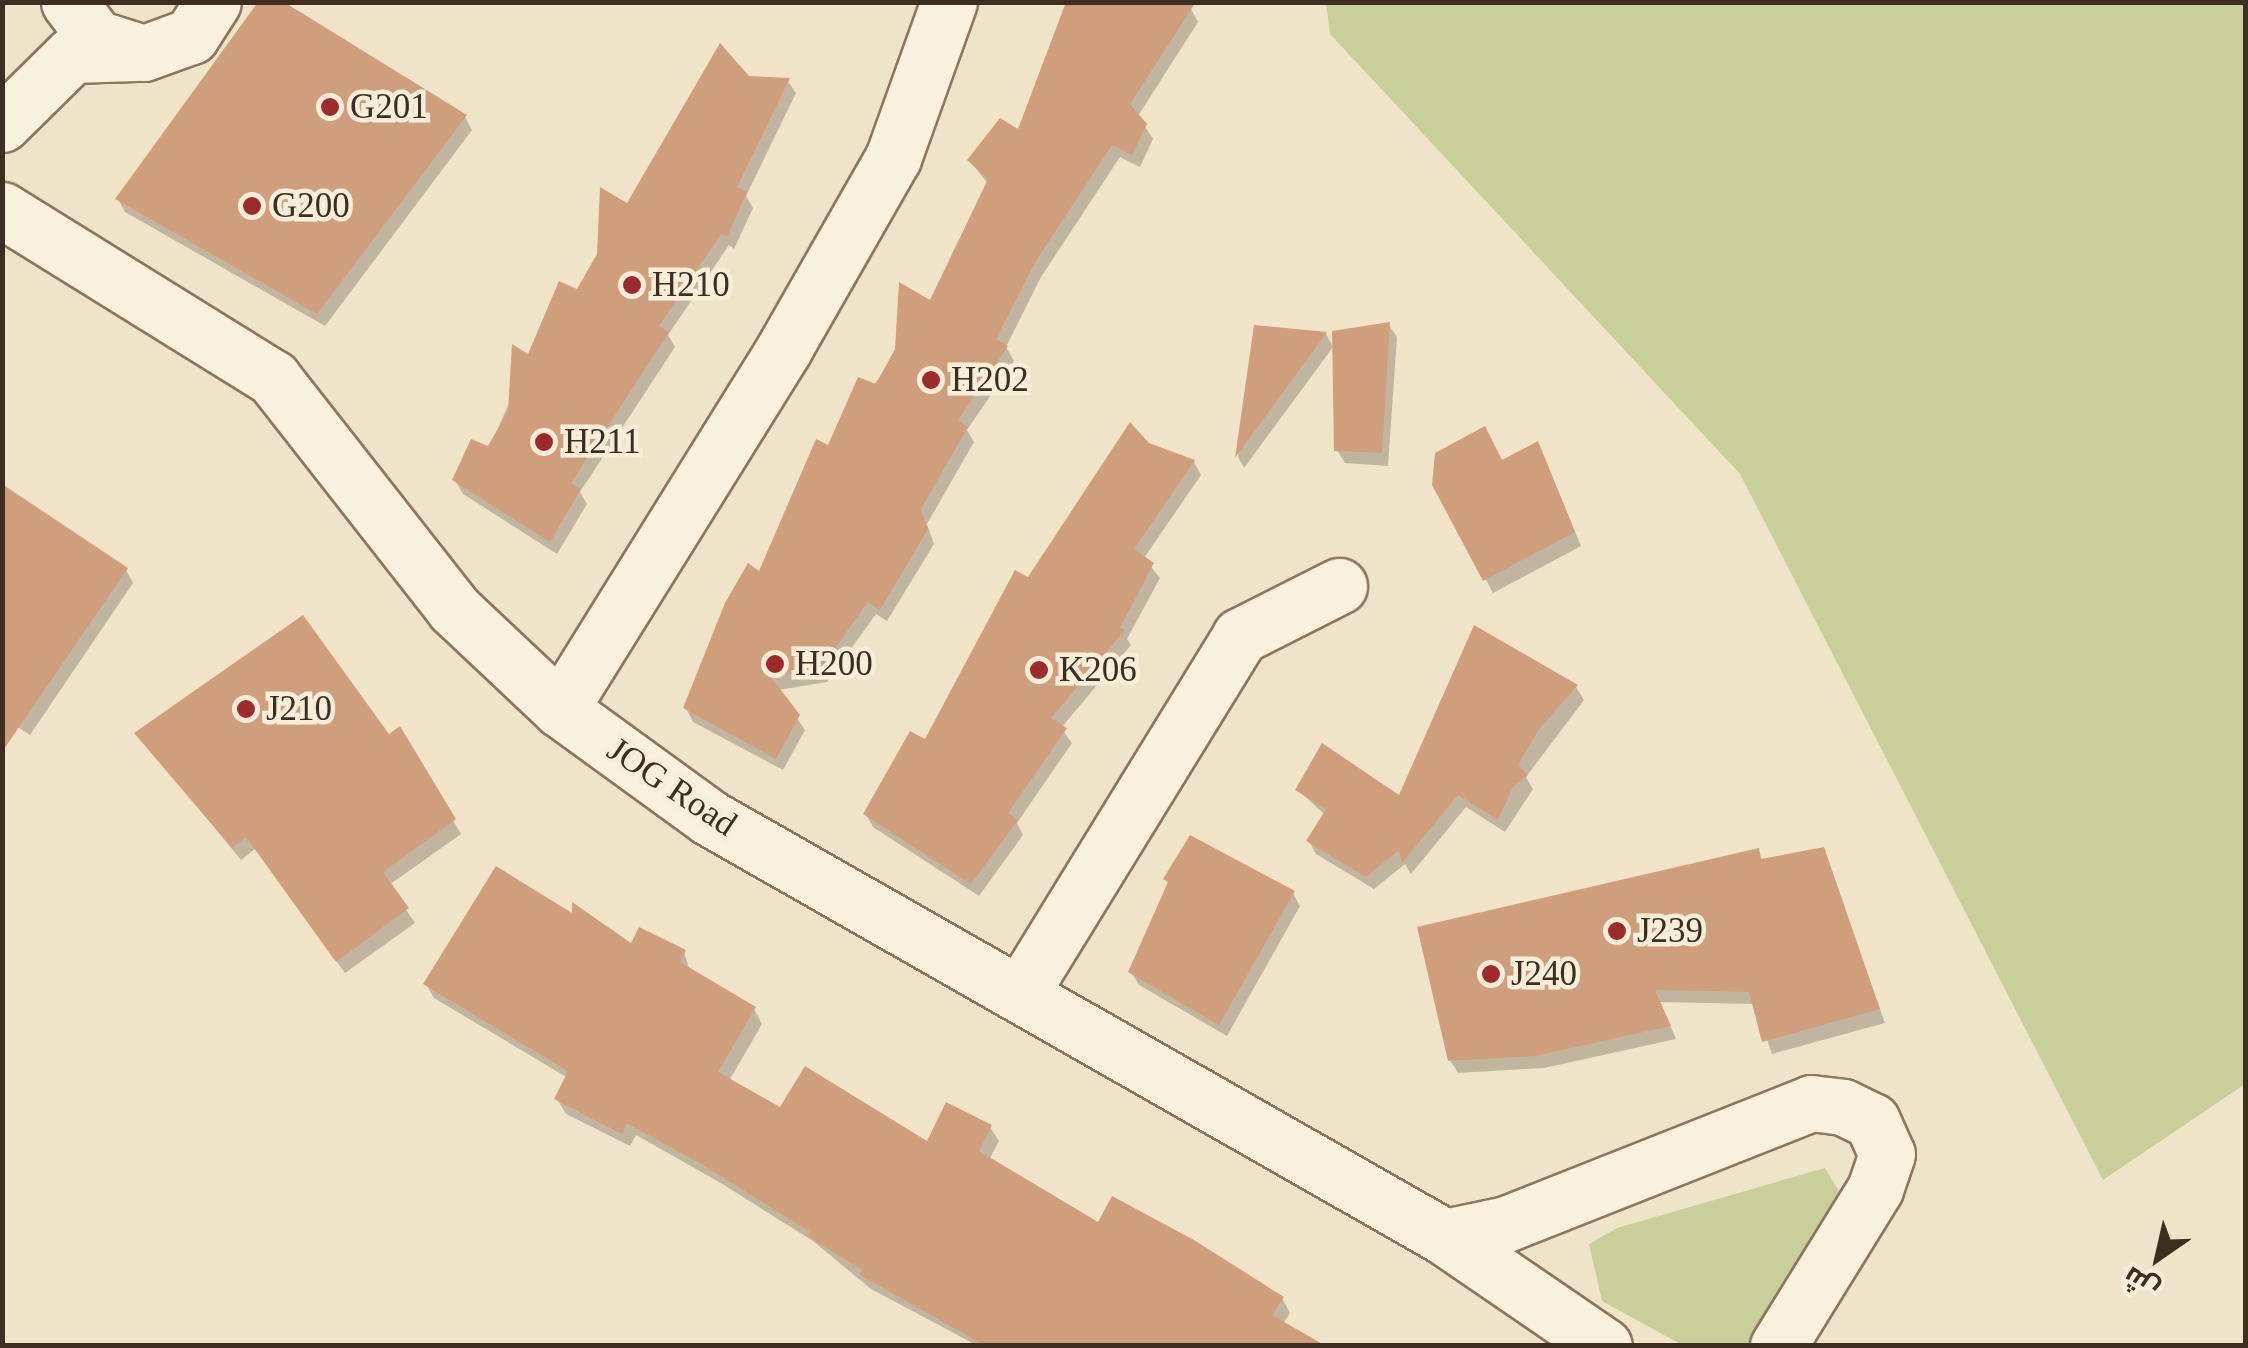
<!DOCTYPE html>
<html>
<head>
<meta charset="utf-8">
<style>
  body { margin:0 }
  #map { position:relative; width:2248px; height:1348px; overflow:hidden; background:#f0e4c8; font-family:"Times New Roman",Cairo,serif }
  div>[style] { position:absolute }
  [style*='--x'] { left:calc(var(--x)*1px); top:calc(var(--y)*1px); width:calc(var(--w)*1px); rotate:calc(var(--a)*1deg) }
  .green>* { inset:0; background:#c9cf9b }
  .shadow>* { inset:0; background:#0003 }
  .building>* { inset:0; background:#cf9f7d }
  .roads { filter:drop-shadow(2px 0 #8d765c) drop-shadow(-2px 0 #8d765c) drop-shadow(0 2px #8d765c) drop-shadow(0 -2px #8d765c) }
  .minor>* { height:55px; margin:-27.5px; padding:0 27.5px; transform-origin:27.5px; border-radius:27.5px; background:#faf1dc }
  .dots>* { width:28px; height:28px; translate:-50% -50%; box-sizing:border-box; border:5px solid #f7eed8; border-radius:50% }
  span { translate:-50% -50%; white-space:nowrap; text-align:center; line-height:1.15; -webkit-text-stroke:9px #f7eed8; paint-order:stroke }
  .poi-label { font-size:35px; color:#3d2e20 }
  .left { translate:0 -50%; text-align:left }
  .street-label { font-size:35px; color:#3d2e20 }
  .frame { position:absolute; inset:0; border:5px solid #3d2e20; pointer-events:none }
  .north { position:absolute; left:2108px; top:1208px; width:100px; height:100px; -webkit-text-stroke:8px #f7eed8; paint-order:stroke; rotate:214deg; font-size:28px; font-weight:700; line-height:40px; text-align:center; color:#3d2e20 }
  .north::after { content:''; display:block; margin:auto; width:35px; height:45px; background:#3d2e20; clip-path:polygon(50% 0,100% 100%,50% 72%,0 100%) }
</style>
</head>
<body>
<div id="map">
  <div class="green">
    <i style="clip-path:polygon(1326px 3px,2245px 3px,2245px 1084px,2103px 1180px,1740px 474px,1330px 34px)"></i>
    <i style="clip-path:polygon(1825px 1168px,1839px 1191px,1831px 1215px,1764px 1345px,1682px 1345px,1602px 1301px,1589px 1244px,1617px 1228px)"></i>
  </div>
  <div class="shadow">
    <i style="clip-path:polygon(1191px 9px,1198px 22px,1138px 116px,1153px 139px,1140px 167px,1120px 157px,1041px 277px,1006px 347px,1014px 361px,967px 430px,974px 442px,927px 524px,934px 544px,887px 621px,876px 614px,827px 682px,778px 690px,805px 730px,783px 770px,693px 722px,686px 708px,829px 449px,931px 304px,988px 184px,970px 161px)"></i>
    <i style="clip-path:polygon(747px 78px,788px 81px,796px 93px,746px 196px,753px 208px,734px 249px,729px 245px,668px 335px,675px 347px,580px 492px,587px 504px,557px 554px,463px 494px,455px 480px,489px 449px,529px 357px,578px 293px,628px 206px)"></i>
    <i style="clip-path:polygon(465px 117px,472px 130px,325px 326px,125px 212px,118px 199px)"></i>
    <i style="clip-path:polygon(1389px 325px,1397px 337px,1388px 466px,1345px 463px,1337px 450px)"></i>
    <i style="clip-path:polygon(1256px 327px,1326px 334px,1333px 347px,1244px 468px,1238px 457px)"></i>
    <i style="clip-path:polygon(1148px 445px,1194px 462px,1201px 475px,1144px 558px,1160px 578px,1127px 639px,1131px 645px,1061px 728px,1072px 743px,1017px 823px,1023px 835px,979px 896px,873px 827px,866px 814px,926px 743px,1029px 580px)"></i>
    <i style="clip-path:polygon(1544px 457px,1581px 546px,1493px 593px,1435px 484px)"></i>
    <i style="clip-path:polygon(126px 570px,133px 583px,30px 735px,2px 717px)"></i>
    <i style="clip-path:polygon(1576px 687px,1584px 700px,1526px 777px,1533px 789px,1505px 832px,1466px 807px,1411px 874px,1405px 864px,1374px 889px,1316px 854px,1309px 841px,1325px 815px,1298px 790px,1400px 799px)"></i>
    <i style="clip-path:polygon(399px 729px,461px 834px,389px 885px,415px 923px,345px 973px,255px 849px,241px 860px,138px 734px,388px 737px)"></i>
    <i style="clip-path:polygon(1822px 850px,1885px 1023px,1772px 1054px,1755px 1004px,1660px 1002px,1676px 1039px,1544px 1068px,1458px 1073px,1450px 1060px,1757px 851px,1763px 861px)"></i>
    <i style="clip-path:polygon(1166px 879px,1293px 893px,1300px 906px,1227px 1036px,1139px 985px,1131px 972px,1169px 885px)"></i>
    <i style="clip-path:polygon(574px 918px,632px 947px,684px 952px,690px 971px,754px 1009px,762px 1024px,729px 1081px,781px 1110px,928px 1144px,990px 1127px,999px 1141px,989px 1160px,1099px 1225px,1282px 1298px,1290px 1313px,1283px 1324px,1319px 1346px,978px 1346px,871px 1289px,813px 1241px,719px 1182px,636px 1135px,630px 1146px,566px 1114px,557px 1099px,568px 1078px,434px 998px,426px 984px)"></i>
  </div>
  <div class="building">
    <i style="clip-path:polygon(258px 2px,284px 2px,467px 115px,317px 314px,115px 199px)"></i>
    <i style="clip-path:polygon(1066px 2px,1196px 2px,1130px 104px,1147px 124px,1132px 155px,1112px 145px,1034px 264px,996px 339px,1008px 346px,958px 420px,968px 427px,921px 509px,928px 529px,880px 610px,868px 602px,820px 669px,771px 677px,800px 715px,776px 759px,683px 708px,725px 603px,748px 563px,759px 571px,816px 439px,828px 445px,858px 377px,876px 384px,895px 349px,899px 282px,930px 300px,988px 179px,967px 160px,1000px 118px,1018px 129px)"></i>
    <i style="clip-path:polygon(720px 43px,749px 76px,790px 78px,737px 187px,747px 192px,727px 237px,721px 234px,659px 326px,669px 332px,571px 483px,581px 489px,550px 542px,452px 480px,471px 439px,488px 446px,508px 411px,512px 344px,528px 354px,559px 281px,577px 289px,597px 254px,600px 187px,627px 203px)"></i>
    <i style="clip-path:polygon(1390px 322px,1382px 453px,1334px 451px,1332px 331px)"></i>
    <i style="clip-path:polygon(1254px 325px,1327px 332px,1235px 458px)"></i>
    <i style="clip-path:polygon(1130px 422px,1149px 443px,1195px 460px,1134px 549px,1154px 563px,1120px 628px,1125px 630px,1051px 718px,1067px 728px,1008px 813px,1018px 820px,971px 884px,863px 814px,910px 731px,925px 739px,1015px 570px,1028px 577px)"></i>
    <i style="clip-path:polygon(1485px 426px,1502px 460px,1538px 441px,1575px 532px,1483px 581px,1432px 485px,1435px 453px)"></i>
    <i style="clip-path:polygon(2px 484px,128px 568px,2px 752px)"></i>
    <i style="clip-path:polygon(303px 615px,389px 734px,400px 726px,456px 819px,383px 872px,409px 908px,336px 962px,246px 837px,232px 848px,134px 733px)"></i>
    <i style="clip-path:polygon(1474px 625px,1578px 685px,1539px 729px,1518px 765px,1528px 775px,1513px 787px,1498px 820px,1458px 795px,1402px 863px,1399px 850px,1366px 877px,1306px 841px,1326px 809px,1295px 790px,1322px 743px,1399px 795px)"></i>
    <i style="clip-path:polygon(1190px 835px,1295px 891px,1219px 1025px,1128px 972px,1168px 882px,1163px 879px)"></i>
    <i style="clip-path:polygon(1824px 847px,1880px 1009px,1762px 1042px,1749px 992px,1655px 990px,1671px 1026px,1535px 1056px,1448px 1061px,1417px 927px,1759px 848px,1761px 859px)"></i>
    <i style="clip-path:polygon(496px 866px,572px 913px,572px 902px,631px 943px,639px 927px,686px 950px,680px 962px,756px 1007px,718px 1072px,780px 1107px,805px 1066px,927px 1141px,946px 1102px,992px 1125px,979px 1151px,1098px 1222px,1112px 1196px,1194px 1240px,1284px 1297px,1272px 1315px,1326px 1346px,986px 1346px,860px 1275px,862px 1270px,807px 1236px,810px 1232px,708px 1168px,627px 1123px,622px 1134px,554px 1099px,568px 1071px,423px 984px)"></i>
  </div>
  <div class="roads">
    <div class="minor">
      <i style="--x:69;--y:2;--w:45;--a:53.1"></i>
      <i style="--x:96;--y:38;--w:50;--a:17.4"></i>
      <i style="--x:144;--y:53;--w:50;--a:-19.9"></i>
      <i style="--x:191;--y:36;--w:40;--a:-57.1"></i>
      <i style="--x:2;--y:124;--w:98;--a:-44.6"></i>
      <i style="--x:72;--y:55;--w:64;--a:-1.8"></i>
      <i style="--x:2;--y:210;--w:319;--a:31.8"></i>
      <i style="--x:273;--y:378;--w:293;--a:51.9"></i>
      <i style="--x:454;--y:609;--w:146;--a:43.3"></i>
      <i style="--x:560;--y:709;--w:185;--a:36"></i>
      <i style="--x:710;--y:818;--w:846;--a:29.69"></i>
      <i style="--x:560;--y:709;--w:426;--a:-58.1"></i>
      <i style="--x:785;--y:347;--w:218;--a:-60.3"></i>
      <i style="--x:893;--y:158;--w:166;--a:-70.3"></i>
      <i style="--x:1020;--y:994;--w:420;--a:-58.4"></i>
      <i style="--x:1240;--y:636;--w:111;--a:-26.8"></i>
      <i style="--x:1604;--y:1346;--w:193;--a:-145.6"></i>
      <i style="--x:1445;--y:1237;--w:62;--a:-12"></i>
      <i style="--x:1506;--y:1224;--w:328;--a:-21.6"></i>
      <i style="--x:1811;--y:1103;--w:32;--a:7"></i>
      <i style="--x:1843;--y:1107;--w:32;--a:26"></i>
      <i style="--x:1872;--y:1121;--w:36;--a:66"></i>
      <i style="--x:1887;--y:1154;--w:37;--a:109"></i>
      <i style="--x:1875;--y:1189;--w:185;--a:121.7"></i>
    </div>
  </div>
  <div class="dots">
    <i style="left:330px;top:107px;background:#9e2a2b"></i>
    <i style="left:252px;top:206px;background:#9e2a2b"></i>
    <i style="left:632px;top:285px;background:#9e2a2b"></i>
    <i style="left:931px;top:380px;background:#9e2a2b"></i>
    <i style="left:544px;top:442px;background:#9e2a2b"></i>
    <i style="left:775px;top:664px;background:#9e2a2b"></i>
    <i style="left:1039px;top:670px;background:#9e2a2b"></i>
    <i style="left:246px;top:709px;background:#9e2a2b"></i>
    <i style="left:1617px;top:931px;background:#9e2a2b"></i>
    <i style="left:1491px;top:974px;background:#9e2a2b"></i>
  </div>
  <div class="poi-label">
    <span class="left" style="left:350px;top:107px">G201</span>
    <span class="left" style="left:272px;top:206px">G200</span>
    <span class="left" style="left:652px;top:285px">H210</span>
    <span class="left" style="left:951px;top:380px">H202</span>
    <span class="left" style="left:564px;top:442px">H211</span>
    <span class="left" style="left:795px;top:664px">H200</span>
    <span class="left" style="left:1059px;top:670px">K206</span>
    <span class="left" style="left:266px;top:709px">J210</span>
    <span class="left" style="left:1637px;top:931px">J239</span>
    <span class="left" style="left:1511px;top:974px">J240</span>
  </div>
  <div class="street-label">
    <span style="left:672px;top:787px;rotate:34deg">JOG Road</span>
  </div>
  <div class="frame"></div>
  <div class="north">ش</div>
</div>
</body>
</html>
